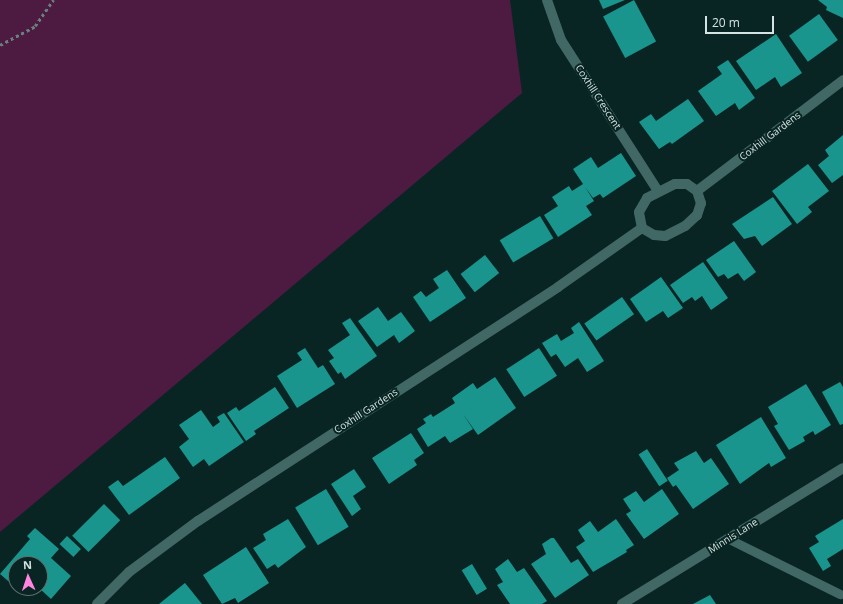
<!DOCTYPE html>
<html>
<head>
<meta charset="utf-8">
<style>
  body { margin:0 }
  #map { position:relative; width:843px; height:604px; overflow:hidden; background:#092523; font-family:"Open Sans",sans-serif }
  div>[style] { position:absolute }
  [style*='--x'] { left:calc(var(--x)*1px); top:calc(var(--y)*1px); width:calc(var(--w)*1px); rotate:calc(var(--a)*1deg) }
  .green>* { inset:0; background:#4d1b41 }
  .building>* { inset:0; background:#19958e; transform-origin:0 0 }
  .path>* { height:2.5px; margin-top:-1.25px; transform-origin:0; background:repeating-linear-gradient(90deg,#6a807e 0 3px,transparent 0 6px) }
  .lane>* { height:9px; margin:-4.5px; padding:0 4.5px; transform-origin:4.5px; border-radius:4.5px; background:#416865 }
  .street>* { height:10px; margin:-5px; padding:0 5px; transform-origin:5px; border-radius:5px; background:#416865 }
  span { translate:-50% -50%; white-space:nowrap; text-align:center; line-height:1.15; -webkit-text-stroke:4px #092523; paint-order:stroke }
  .street-label { font-size:10px; color:#d4e4e2 }
  .north { position:absolute; left:8px; top:556px; width:40px; height:40px; box-sizing:border-box; background:#092523; border:1px solid #5a716f; border-radius:50%; rotate:357deg; font-size:11px; font-weight:700; line-height:16px; text-align:center; color:#d4e4e2 }
  .north::after { content:''; display:block; margin:auto; width:14px; height:18px; background:#ff85df; clip-path:polygon(50% 0,100% 100%,50% 72%,0 100%) }
  .scale { position:absolute; left:705px; top:16px; width:69px; height:18px; box-sizing:border-box; border:2px solid #d4e4e2; border-top:0; padding-left:5px; font-size:12px; line-height:14px; white-space:nowrap; color:#d4e4e2; -webkit-text-stroke:3px #092523; paint-order:stroke }
</style>
</head>
<body>
<div id="map">
  <div class="green">
    <i style="clip-path:polygon(0 0,510px 0,522px 93px,0 532px)"></i>
  </div>
  <div class="building">
    <i style="clip-path:polygon(599px 0,625px 0,603px 9px)"></i>
    <i style="left:634px;top:0;width:47px;height:35px;rotate:62deg"></i>
    <i style="clip-path:polygon(818px 0,843px 0,843px 18px,826px 10px,827px 7px)"></i>
    <i style="left:819px;top:14px;width:32px;height:37px;rotate:54deg"></i>
    <i style="clip-path:polygon(776px 34px,802px 73px,781px 87px,775px 77px,756px 90px,736px 61px)"></i>
    <i style="clip-path:polygon(728px 60px,755px 98px,739px 110px,735px 103px,716px 116px,698px 91px,722px 74px,717px 67px)"></i>
    <i style="clip-path:polygon(688px 99px,704px 121px,672px 144px,670px 142px,659px 149px,639px 122px,651px 114px,656px 121px)"></i>
    <i style="clip-path:polygon(843px 135px,843px 175px,832px 183px,818px 165px,829px 156px,825px 150px)"></i>
    <i style="clip-path:polygon(621px 153px,636px 176px,603px 198px,600px 194px,593px 198px,585px 187px,594px 201px,586px 206px,592px 215px,558px 237px,544px 215px,558px 206px,552px 197px,569px 186px,572px 191px,583px 184px,573px 169px,591px 157px,598px 168px)"></i>
    <i style="clip-path:polygon(808px 164px,829px 191px,808px 207px,812px 212px,797px 224px,772px 191px)"></i>
    <i style="clip-path:polygon(773px 197px,792px 224px,762px 246px,755px 236px,744px 239px,732px 224px)"></i>
    <i style="left:540px;top:216px;width:26px;height:47px;rotate:59deg"></i>
    <i style="clip-path:polygon(734px 241px,756px 272px,744px 281px,738px 273px,728px 279px,724px 274px,718px 277px,706px 260px)"></i>
    <i style="left:485px;top:255px;width:23px;height:31px;rotate:52deg"></i>
    <i style="clip-path:polygon(703px 262px,728px 298px,711px 310px,702px 296px,695px 301px,692px 297px,683px 303px,670px 285px)"></i>
    <i style="clip-path:polygon(447px 270px,466px 298px,430px 322px,413px 297px,421px 291px,426px 297px,439px 288px,433px 279px)"></i>
    <i style="clip-path:polygon(661px 277px,683px 308px,668px 318px,663px 311px,646px 322px,630px 299px)"></i>
    <i style="left:622px;top:297px;width:21px;height:46px;rotate:55deg"></i>
    <i style="clip-path:polygon(378px 307px,388px 321px,401px 312px,415px 331px,399px 343px,394px 335px,377px 347px,358px 321px)"></i>
    <i style="clip-path:polygon(350px 318px,377px 356px,345px 379px,341px 372px,338px 374px,329px 361px,334px 358px,328px 350px,350px 335px,342px 323px)"></i>
    <i style="clip-path:polygon(579px 322px,604px 361px,587px 372px,578px 358px,565px 367px,556px 354px,551px 357px,542px 343px,557px 334px,561px 341px,574px 333px,571px 328px)"></i>
    <i style="clip-path:polygon(305px 348px,318px 368px,323px 365px,335px 384px,297px 408px,277px 376px,302px 360px,297px 353px)"></i>
    <i style="left:539px;top:348px;width:33px;height:39px;rotate:57deg"></i>
    <i style="clip-path:polygon(495px 377px,516px 408px,478px 435px,463px 414px,473px 429px,450px 443px,445px 436px,428px 447px,417px 429px,426px 423px,423px 419px,431px 414px,433px 417px,455px 403px,452px 398px,473px 383px,477px 389px)"></i>
    <i style="clip-path:polygon(840px 382px,843px 387px,843px 424px,840px 425px,822px 392px)"></i>
    <i style="clip-path:polygon(806px 384px,831px 425px,815px 435px,813px 431px,803px 437px,805px 441px,789px 450px,774px 426px,778px 424px,768px 407px)"></i>
    <i style="clip-path:polygon(275px 387px,289px 408px,254px 431px,256px 434px,246px 441px,227px 413px,236px 407px,239px 411px)"></i>
    <i style="clip-path:polygon(201px 410px,213px 427px,220px 422px,217px 417px,224px 413px,244px 442px,209px 466px,204px 459px,193px 467px,179px 447px,189px 439px,179px 425px)"></i>
    <i style="clip-path:polygon(761px 417px,786px 458px,771px 467px,769px 463px,740px 484px,716px 445px)"></i>
    <i style="clip-path:polygon(411px 433px,424px 453px,414px 460px,417px 465px,389px 484px,372px 458px)"></i>
    <i style="left:647px;top:449px;width:38px;height:10px;rotate:57deg"></i>
    <i style="clip-path:polygon(696px 451px,704px 463px,711px 458px,729px 484px,693px 509px,676px 485px,673px 487px,667px 478px,679px 470px,674px 463px)"></i>
    <i style="clip-path:polygon(165px 457px,180px 478px,129px 515px,108px 487px,118px 480px,123px 486px)"></i>
    <i style="clip-path:polygon(354px 469px,366px 487px,353px 496px,361px 509px,352px 516px,331px 484px)"></i>
    <i style="left:326px;top:489px;width:44px;height:36px;rotate:59deg"></i>
    <i style="clip-path:polygon(662px 489px,679px 514px,644px 539px,626px 514px,631px 511px,623px 499px,636px 491px,644px 502px)"></i>
    <i style="left:104px;top:504px;width:23px;height:45px;rotate:45deg"></i>
    <i style="clip-path:polygon(288px 519px,306px 547px,278px 568px,275px 564px,267px 569px,253px 548px,266px 540px,263px 534px)"></i>
    <i style="clip-path:polygon(616px 519px,634px 545px,626px 550px,627px 552px,593px 572px,576px 547px,585px 541px,578px 530px,590px 521px,598px 532px)"></i>
    <i style="clip-path:polygon(843px 519px,843px 549px,827px 559px,831px 566px,823px 571px,809px 548px,819px 542px,815px 536px)"></i>
    <i style="clip-path:polygon(35px 528px,59px 549px,51px 558px,71px 576px,51px 599px,39px 588px,40px 564px,16px 564px,16px 584px,14px 586px,0 574px,30px 539px,27px 536px)"></i>
    <i style="left:67px;top:536px;width:19px;height:11px;rotate:43deg"></i>
    <i style="clip-path:polygon(551px 538px,554px 538px,571px 563px,578px 559px,589px 575px,555px 598px,531px 564px,546px 554px,542px 544px)"></i>
    <i style="clip-path:polygon(246px 547px,269px 583px,238px 603px,235px 598px,222px 604px,203px 575px)"></i>
    <i style="clip-path:polygon(508px 559px,517px 572px,524px 568px,547px 601px,542px 604px,510px 604px,497px 585px,503px 582px,495px 569px)"></i>
    <i style="left:472px;top:564px;width:29px;height:12px;rotate:59deg"></i>
    <i style="clip-path:polygon(185px 583px,202px 604px,159px 604px)"></i>
    <i style="clip-path:polygon(710px 595px,716px 604px,693px 604px)"></i>
  </div>
  <div class="path">
    <i style="--x:0;--y:45;--w:40;--a:-28"></i>
    <i style="--x:35;--y:26;--w:32;--a:-55"></i>
  </div>
  <div class="lane">
    <i style="--x:729;--y:539;--w:124;--a:26.4"></i>
  </div>
  <div class="street">
    <i style="--x:547;--y:0;--w:42;--a:70.7"></i>
    <i style="--x:561;--y:40;--w:179;--a:57.3"></i>
    <i style="--x:675;--y:184;--w:12;--a:0"></i>
    <i style="--x:687;--y:184;--w:12;--a:35"></i>
    <i style="--x:697;--y:191;--w:13;--a:72"></i>
    <i style="--x:701;--y:203;--w:13;--a:108"></i>
    <i style="--x:697;--y:215;--w:16;--a:137"></i>
    <i style="--x:685;--y:226;--w:22;--a:153"></i>
    <i style="--x:665;--y:236;--w:11;--a:-175"></i>
    <i style="--x:654;--y:235;--w:14;--a:-150"></i>
    <i style="--x:642;--y:228;--w:16;--a:-101"></i>
    <i style="--x:639;--y:212;--w:16;--a:-60"></i>
    <i style="--x:647;--y:198;--w:31;--a:-27"></i>
    <i style="--x:697;--y:191;--w:183;--a:-37.2"></i>
    <i style="--x:97;--y:604;--w:45;--a:-45"></i>
    <i style="--x:129;--y:572;--w:86;--a:-36.5"></i>
    <i style="--x:198;--y:521;--w:429;--a:-33"></i>
    <i style="--x:558;--y:287;--w:103;--a:-35.1"></i>
    <i style="--x:622;--y:604;--w:259;--a:-31.6"></i>
  </div>
  <div class="street-label">
    <span style="left:598px;top:97px;rotate:57deg">Coxhill Crescent</span>
    <span style="left:770px;top:136px;rotate:-37deg">Coxhill Gardens</span>
    <span style="left:366px;top:411px;rotate:-33deg">Coxhill Gardens</span>
    <span style="left:733px;top:536px;rotate:-32deg">Minnis Lane</span>
  </div>
  <div class="north">N</div>
  <div class="scale">20 m</div>
</div>
</body>
</html>
